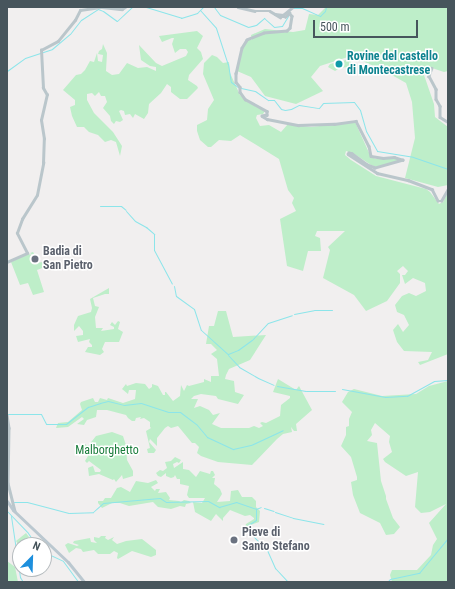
<!DOCTYPE html>
<html>
<head>
<meta charset="utf-8">
<style>
  body { margin:0 }
  #map { position:relative; width:455px; height:589px; overflow:hidden; background:#f1efef; font-family:"Roboto Condensed",sans-serif }
  div>[style] { position:absolute }
  [style*='--x'] { left:calc(var(--x)*1px); top:calc(var(--y)*1px); width:calc(var(--w)*1px); rotate:calc(var(--a)*1deg) }
  .green>* { inset:0; background:#beeec9 }
  .stream>* { height:1px; margin:-0.5px; padding:0 0.5px; transform-origin:0.5px; border-radius:0.5px; background:#8ce5ea }
  .tertiary>* { height:2.5px; margin:-1.25px; padding:0 1.25px; transform-origin:1.25px; border-radius:1.25px; background:#bac6cb }
  .secondary>* { height:3px; margin:-1.5px; padding:0 1.5px; transform-origin:1.5px; border-radius:1.5px; background:#bbc8d0 }
  .dots>* { width:11px; height:11px; translate:-50% -50%; box-sizing:border-box; border:2px solid #fff; border-radius:50% }
  span { translate:-50% -50%; white-space:nowrap; text-align:center; line-height:1.15; -webkit-text-stroke:3px #fff; paint-order:stroke }
  .culture-label { font-size:12px; color:#0d838f; font-weight:700 }
  .left { translate:0 -50%; text-align:left }
  .worship-label { font-size:12px; color:#5b616d; font-weight:700 }
  .park-label { font-size:12px; color:#197c3b }
  .frame { position:absolute; inset:0; border:8px solid #47555c; pointer-events:none }
  .north { position:absolute; left:12px; top:537px; width:40px; height:40px; box-sizing:border-box; background:#fff; border:1px solid #b5bbbe; border-radius:50%; rotate:23deg; font-size:11px; font-weight:700; line-height:16px; text-align:center; color:#47555c }
  .north::after { content:''; display:block; margin:auto; width:14px; height:18px; background:#1d8fdd; clip-path:polygon(50% 0,100% 100%,50% 72%,0 100%) }
  .scale { position:absolute; left:313px; top:20px; width:105px; height:18px; box-sizing:border-box; border:2px solid #47555c; border-top:0; padding-left:5px; font-size:12px; line-height:14px; white-space:nowrap; color:#47555c; -webkit-text-stroke:3px #fff; paint-order:stroke }
</style>
</head>
<body>
<div id="map">
  <div class="green">
    <i style="clip-path:polygon(326px 7px,448px 7px,448px 71px,444px 72px,426px 66px,424px 75px,434px 104px,435px 117px,448px 127px,448px 185px,438px 187px,405px 178px,415px 138px,412px 102px,406px 83px,383px 70px,351px 56px,320px 66px,311px 77px,323px 91px,296px 104px,265px 96px,251px 77px,237px 71px,243px 47px,248px 40px,252px 40px,251px 35px,265px 29px,293px 32px,305px 30px,309px 14px,318px 15px)"></i>
    <i style="clip-path:polygon(197px 31px,203px 36px,197px 48px,201px 52px,203px 59px,189px 75px,188px 80px,197px 86px,198px 88px,187px 99px,180px 99px,171px 92px,171px 87px,167px 84px,161px 93px,149px 104px,148px 113px,144px 119px,135px 114px,133px 118px,130px 114px,125px 115px,124px 111px,121px 110px,119px 111px,123px 120px,120px 122px,116px 121px,114px 124px,111px 121px,110px 116px,103px 108px,107px 102px,105px 96px,101px 96px,99px 92px,95px 96px,92px 93px,87px 94px,87px 100px,94px 113px,113px 132px,122px 146px,120px 156px,116px 142px,111px 140px,105px 142px,98px 135px,89px 132px,84px 127px,77px 127px,72px 116px,70px 107px,75px 105px,75px 100px,63px 90px,76px 75px,81px 74px,85px 70px,90px 61px,94px 62px,97px 53px,98px 61px,102px 62px,103px 55px,98px 54px,99px 51px,102px 49px,103px 44px,107px 53px,106px 71px,112px 75px,119px 74px,127px 63px,138px 68px,147px 67px,156px 71px,156px 67px,150px 66px,141px 60px,139px 45px,156px 63px,162px 66px,186px 56px,188px 52px,186px 49px,180px 49px,175px 53px,172px 44px,174px 38px,172px 38px,162px 42px,159px 36px)"></i>
    <i style="clip-path:polygon(212px 55px,217px 57px,223px 63px,229px 62px,230px 73px,240px 95px,249px 103px,254px 104px,265px 111px,263px 114px,257px 115px,256px 118px,260px 126px,269px 125px,281px 132px,288px 124px,311px 127px,355px 122px,371px 157px,376px 159px,397px 158px,401px 160px,377px 167px,371px 165px,356px 155px,346px 151px,345px 155px,351px 160px,376px 176px,426px 189px,430px 192px,439px 204px,443px 202px,448px 192px,448px 354px,420px 365px,418px 362px,428px 360px,432px 352px,404px 351px,397px 342px,393px 330px,398px 324px,403px 332px,409px 325px,404px 315px,397px 312px,395px 305px,402px 296px,409px 293px,416px 296px,426px 291px,425px 283px,413px 278px,405px 284px,402px 275px,405px 275px,408px 271px,403px 266px,397px 271px,400px 274px,400px 283px,387px 301px,366px 311px,354px 295px,323px 278px,330px 250px,328px 247px,345px 231px,317px 231px,315px 236px,320px 238px,321px 251px,308px 251px,303px 271px,287px 266px,280px 219px,296px 211px,292px 203px,294px 198px,288px 190px,279px 159px,240px 135px,231px 141px,219px 140px,211px 147px,208px 147px,200px 140px,197px 131px,197px 125px,207px 120px,208px 109px,214px 100px,203px 74px,204px 63px)"></i>
    <i style="clip-path:polygon(350px 59px,351px 63px,348px 67px,340px 68px,335px 71px,328px 67px,330px 64px)"></i>
    <i style="clip-path:polygon(33px 252px,35px 255px,32px 257px,35px 263px,43px 262px,45px 267px,37px 270px,44px 292px,33px 295px,28px 283px,20px 285px,11px 262px,28px 254px,33px 255px,30px 253px)"></i>
    <i style="clip-path:polygon(109px 288px,109px 294px,105px 294px,93px 298px,95px 306px,99px 307px,95px 317px,96px 328px,103px 328px,101px 331px,114px 329px,114px 327px,110px 325px,112px 322px,115px 325px,118px 321px,120px 322px,118px 329px,123px 332px,119px 342px,105px 342px,102px 349px,104px 352px,100px 355px,85px 352px,88px 347px,92px 347px,92px 345px,89px 342px,90px 339px,78px 342px,76px 336px,83px 335px,83px 331px,79px 326px,74px 331px,74px 325px,78px 316px,91px 312px,92px 308px,90px 299px)"></i>
    <i style="clip-path:polygon(218px 311px,226px 311px,233px 337px,266px 335px,250px 360px,229px 369px,226px 375px,225px 379px,234px 381px,235px 392px,244px 395px,238px 404px,218px 399px,216px 396px,201px 394px,194px 396px,191px 399px,198px 399px,194px 408px,200px 406px,209px 410px,213px 415px,220px 413px,212px 424px,221px 428px,249px 428px,254px 426px,259px 428px,263px 426px,260px 423px,262px 422px,266px 423px,280px 416px,281px 405px,290px 398px,290px 396px,273px 392px,278px 379px,296px 390px,299px 386px,312px 410px,296px 424px,297px 431px,294px 431px,291px 427px,292px 432px,283px 434px,277px 439px,252px 465px,218px 462px,201px 456px,197px 453px,199px 447px,195px 443px,192px 443px,178px 426px,171px 428px,168px 426px,165px 428px,157px 438px,157px 446px,150px 439px,149px 442px,156px 450px,154px 453px,148px 453px,147px 449px,150px 448px,146px 431px,151px 428px,150px 427px,150px 422px,144px 418px,140px 419px,141px 417px,136px 418px,135px 421px,132px 421px,128px 418px,126px 415px,107px 410px,97px 410px,96px 417px,87px 420px,84px 425px,77px 424px,84px 419px,82px 417px,68px 427px,56px 428px,58px 423px,68px 422px,82px 410px,80px 404px,81px 402px,93px 398px,95px 402px,98px 402px,100px 398px,107px 400px,108px 398px,123px 403px,135px 399px,136px 390px,129px 390px,128px 394px,122px 389px,126px 384px,127px 386px,136px 383px,145px 384px,149px 389px,152px 387px,152px 384px,158px 386px,163px 395px,165px 395px,165px 392px,166px 392px,173px 401px,180px 396px,181px 385px,184px 391px,187px 385px,189px 386px,204px 382px,204px 379px,211px 382px,211px 376px,219px 376px,217px 359px,211px 354px,217px 350px,211px 344px,206px 344px,209px 326px,214px 326px)"></i>
    <i style="clip-path:polygon(448px 381px,448px 582px,392px 582px,390px 575px,392px 570px,417px 570px,431px 555px,433px 545px,437px 539px,429px 523px,446px 504px,430px 512px,421px 513px,415px 507px,418px 472px,406px 476px,385px 462px,383px 459px,392px 452px,389px 442px,390px 436px,375px 423px,371px 430px,372px 435px,367px 441px,377px 443px,381px 481px,386px 496px,386px 499px,393px 518px,400px 527px,394px 534px,386px 535px,380px 523px,360px 513px,353px 495px,351px 482px,357px 480px,357px 477px,351px 457px,341px 446px,346px 435px,346px 427px,349px 426px,349px 419px,352px 412px,342px 402px,348px 392px,354px 389px,382px 396px,416px 394px,429px 386px)"></i>
    <i style="clip-path:polygon(112px 432px,123px 436px,126px 445px,127px 460px,133px 471px,133px 476px,123px 479px,122px 475px,116px 482px,114px 479px,113px 480px,99px 474px,89px 476px,88px 468px,90px 467px,93px 466px,95px 472px,100px 472px,101px 470px,89px 461px,87px 463px,85px 461px,88px 456px,87px 452px,83px 453px,81px 450px,79px 454px,76px 453px,76px 449px,85px 444px,88px 446px,96px 436px)"></i>
    <i style="clip-path:polygon(175px 457px,181px 460px,179px 463px,177px 462px,173px 464px,174px 468px,183px 462px,183px 469px,189px 470px,196px 477px,200px 471px,210px 474px,211px 471px,213px 471px,215px 475px,212px 478px,215px 478px,214px 484px,220px 489px,222px 494px,217px 502px,230px 501px,231px 491px,238px 490px,242px 497px,252px 497px,256px 501px,256px 507px,260px 511px,259px 522px,245px 527px,246px 524px,254px 519px,254px 518px,250px 515px,245px 516px,230px 510px,223px 518px,223px 521px,216px 514px,211px 521px,195px 512px,193px 502px,202px 503px,205px 498px,189px 498px,187px 495px,189px 486px,180px 484px,180px 479px,177px 479px,175px 475px,174px 477px,171px 478px,166px 476px,166px 473px,161px 477px,158px 476px,156px 473px,160px 470px,163px 471px,167px 468px,165px 462px,171px 461px)"></i>
    <i style="clip-path:polygon(156px 480px,158px 483px,151px 487px,155px 491px,156px 489px,160px 489px,158px 493px,166px 492px,170px 498px,169px 500px,179px 501px,181px 502px,184px 500px,189px 501px,191px 503px,186px 504px,185px 507px,180px 506px,171px 509px,158px 507px,153px 502px,129px 506px,120px 503px,112px 503px,102px 508px,98px 503px,98px 501px,103px 501px,105px 498px,111px 498px,117px 488px,121px 487px,130px 492px,136px 481px,148px 483px)"></i>
    <i style="clip-path:polygon(26px 533px,35px 545px,20px 545px,20px 547px,16px 541px)"></i>
    <i style="clip-path:polygon(101px 536px,106px 536px,105px 538px,108px 540px,114px 537px,112px 540px,117px 544px,126px 541px,142px 539px,156px 550px,156px 555px,151px 557px,132px 551px,118px 559px,117px 558px,118px 553px,114px 551px,110px 554px,98px 554px,94px 550px,83px 552px,81px 549px,76px 548px,69px 553px,65px 545px,68px 543px,77px 546px,79px 545px,73px 543px,74px 541px,90px 538px,91px 542px,97px 543px,94px 540px,94px 537px,99px 538px)"></i>
    <i style="clip-path:polygon(7px 561px,15px 567px,18px 582px,7px 582px)"></i>
  </div>
  <div class="stream">
    <i style="--x:146;--y:7;--w:37;--a:17"></i>
    <i style="--x:181;--y:18;--w:17;--a:-17"></i>
    <i style="--x:197;--y:13;--w:8;--a:-45"></i>
    <i style="--x:214;--y:7;--w:10;--a:53"></i>
    <i style="--x:220;--y:15;--w:30;--a:23"></i>
    <i style="--x:248;--y:27;--w:8;--a:-14"></i>
    <i style="--x:256;--y:25;--w:11;--a:-41"></i>
    <i style="--x:264;--y:18;--w:13;--a:42"></i>
    <i style="--x:274;--y:27;--w:8;--a:-7"></i>
    <i style="--x:282;--y:26;--w:12;--a:-59"></i>
    <i style="--x:293;--y:8;--w:9;--a:0"></i>
    <i style="--x:302;--y:8;--w:20;--a:24"></i>
    <i style="--x:320;--y:16;--w:7;--a:-45"></i>
    <i style="--x:325;--y:11;--w:4;--a:-76"></i>
    <i style="--x:200;--y:10;--w:24;--a:48"></i>
    <i style="--x:216;--y:28;--w:38;--a:72"></i>
    <i style="--x:228;--y:64;--w:18;--a:81"></i>
    <i style="--x:231;--y:82;--w:9;--a:36"></i>
    <i style="--x:7;--y:71;--w:22;--a:-36"></i>
    <i style="--x:25;--y:58;--w:28;--a:-18"></i>
    <i style="--x:52;--y:49;--w:23;--a:-40"></i>
    <i style="--x:70;--y:34;--w:18;--a:-52"></i>
    <i style="--x:81;--y:20;--w:20;--a:-33"></i>
    <i style="--x:98;--y:9;--w:5;--a:22"></i>
    <i style="--x:103;--y:11;--w:17;--a:36"></i>
    <i style="--x:117;--y:21;--w:21;--a:-43"></i>
    <i style="--x:241;--y:88;--w:14;--a:12"></i>
    <i style="--x:255;--y:91;--w:16;--a:35"></i>
    <i style="--x:268;--y:100;--w:6;--a:0"></i>
    <i style="--x:274;--y:100;--w:11;--a:52"></i>
    <i style="--x:281;--y:109;--w:4;--a:14"></i>
    <i style="--x:285;--y:110;--w:6;--a:-9"></i>
    <i style="--x:291;--y:109;--w:9;--a:-27"></i>
    <i style="--x:299;--y:105;--w:20;--a:9"></i>
    <i style="--x:319;--y:108;--w:6;--a:-51"></i>
    <i style="--x:323;--y:103;--w:31;--a:-2"></i>
    <i style="--x:354;--y:102;--w:10;--a:53"></i>
    <i style="--x:360;--y:110;--w:22;--a:74"></i>
    <i style="--x:366;--y:131;--w:23;--a:61"></i>
    <i style="--x:377;--y:151;--w:36;--a:9"></i>
    <i style="--x:413;--y:157;--w:37;--a:19"></i>
    <i style="--x:100;--y:206;--w:21;--a:0"></i>
    <i style="--x:121;--y:206;--w:6;--a:39"></i>
    <i style="--x:126;--y:211;--w:13;--a:48"></i>
    <i style="--x:135;--y:221;--w:13;--a:29"></i>
    <i style="--x:146;--y:227;--w:11;--a:41"></i>
    <i style="--x:154;--y:234;--w:16;--a:90"></i>
    <i style="--x:154;--y:250;--w:38;--a:62"></i>
    <i style="--x:174;--y:286;--w:10;--a:79"></i>
    <i style="--x:176;--y:296;--w:22;--a:36"></i>
    <i style="--x:194;--y:309;--w:22;--a:72"></i>
    <i style="--x:201;--y:330;--w:36;--a:42"></i>
    <i style="--x:228;--y:354;--w:11;--a:-22"></i>
    <i style="--x:238;--y:350;--w:17;--a:-36"></i>
    <i style="--x:252;--y:340;--w:23;--a:-47"></i>
    <i style="--x:268;--y:323;--w:25;--a:-18"></i>
    <i style="--x:294;--y:314;--w:20;--a:-11"></i>
    <i style="--x:314;--y:310;--w:18;--a:0"></i>
    <i style="--x:228;--y:355;--w:16;--a:47"></i>
    <i style="--x:239;--y:367;--w:22;--a:30"></i>
    <i style="--x:258;--y:378;--w:17;--a:24"></i>
    <i style="--x:277;--y:386;--w:29;--a:10"></i>
    <i style="--x:306;--y:391;--w:29;--a:0"></i>
    <i style="--x:342;--y:389;--w:44;--a:10.5"></i>
    <i style="--x:385;--y:397;--w:22;--a:-3"></i>
    <i style="--x:407;--y:396;--w:31;--a:-29"></i>
    <i style="--x:434;--y:381;--w:14;--a:-4"></i>
    <i style="--x:8;--y:414;--w:33;--a:0"></i>
    <i style="--x:41;--y:414;--w:11;--a:63"></i>
    <i style="--x:46;--y:424;--w:20;--a:0"></i>
    <i style="--x:66;--y:424;--w:28;--a:-38"></i>
    <i style="--x:88;--y:407;--w:13;--a:-18"></i>
    <i style="--x:100;--y:403;--w:8;--a:-14"></i>
    <i style="--x:108;--y:401;--w:16;--a:14"></i>
    <i style="--x:124;--y:405;--w:17;--a:-7"></i>
    <i style="--x:141;--y:403;--w:28;--a:18"></i>
    <i style="--x:168;--y:412;--w:12;--a:0"></i>
    <i style="--x:180;--y:412;--w:21;--a:37"></i>
    <i style="--x:197;--y:425;--w:16;--a:50"></i>
    <i style="--x:207;--y:437;--w:29;--a:25"></i>
    <i style="--x:233;--y:449;--w:18;--a:-13"></i>
    <i style="--x:251;--y:445;--w:35;--a:-25"></i>
    <i style="--x:14;--y:502;--w:13;--a:0"></i>
    <i style="--x:27;--y:502;--w:43;--a:14.7"></i>
    <i style="--x:69;--y:513;--w:24;--a:-2"></i>
    <i style="--x:93;--y:512;--w:13;--a:-42"></i>
    <i style="--x:103;--y:503;--w:57;--a:-5"></i>
    <i style="--x:160;--y:498;--w:7;--a:34"></i>
    <i style="--x:166;--y:502;--w:42;--a:-1.4"></i>
    <i style="--x:208;--y:501;--w:13;--a:29"></i>
    <i style="--x:219;--y:507;--w:18;--a:-16"></i>
    <i style="--x:236;--y:502;--w:21;--a:19"></i>
    <i style="--x:256;--y:509;--w:5;--a:-22"></i>
    <i style="--x:264;--y:508;--w:10;--a:17"></i>
    <i style="--x:256;--y:509;--w:11;--a:90"></i>
    <i style="--x:256;--y:520;--w:9;--a:148"></i>
    <i style="--x:248;--y:525;--w:9;--a:72"></i>
    <i style="--x:251;--y:534;--w:23;--a:45"></i>
    <i style="--x:267;--y:550;--w:20;--a:66"></i>
    <i style="--x:275;--y:568;--w:19;--a:47"></i>
    <i style="--x:7;--y:511;--w:30;--a:46"></i>
    <i style="--x:28;--y:533;--w:14;--a:56"></i>
    <i style="--x:275;--y:512;--w:19;--a:18"></i>
    <i style="--x:293;--y:518;--w:31;--a:11"></i>
    <i style="--x:11;--y:516;--w:62;--a:81.6"></i>
    <i style="--x:20;--y:577;--w:6;--a:59"></i>
    <i style="--x:44;--y:552;--w:21;--a:25"></i>
    <i style="--x:63;--y:561;--w:26;--a:54"></i>
    <i style="--x:288;--y:581;--w:33;--a:2"></i>
    <i style="--x:387;--y:582;--w:4;--a:-45"></i>
    <i style="--x:390;--y:579;--w:30;--a:-12"></i>
    <i style="--x:419;--y:573;--w:45;--a:-50.4"></i>
  </div>
  <div class="tertiary">
    <i style="--x:238;--y:7;--w:17;--a:13"></i>
    <i style="--x:255;--y:11;--w:15;--a:0"></i>
    <i style="--x:270;--y:11;--w:12;--a:31"></i>
    <i style="--x:280;--y:17;--w:5;--a:0"></i>
    <i style="--x:285;--y:17;--w:6;--a:-45"></i>
    <i style="--x:289;--y:13;--w:4;--a:45"></i>
    <i style="--x:292;--y:16;--w:12;--a:99"></i>
    <i style="--x:290;--y:28;--w:4;--a:135"></i>
    <i style="--x:287;--y:31;--w:23;--a:175"></i>
    <i style="--x:264;--y:33;--w:18;--a:158"></i>
    <i style="--x:247;--y:40;--w:9;--a:122"></i>
    <i style="--x:242;--y:48;--w:26;--a:103"></i>
    <i style="--x:236;--y:73;--w:9;--a:90"></i>
    <i style="--x:236;--y:82;--w:6;--a:51"></i>
    <i style="--x:240;--y:87;--w:5;--a:90"></i>
    <i style="--x:240;--y:92;--w:9;--a:54"></i>
    <i style="--x:245;--y:99;--w:25;--a:29"></i>
    <i style="--x:267;--y:111;--w:4;--a:90"></i>
    <i style="--x:267;--y:115;--w:5;--a:169"></i>
    <i style="--x:275;--y:14;--w:8;--a:7"></i>
    <i style="--x:283;--y:15;--w:13;--a:-39"></i>
    <i style="--x:432;--y:68;--w:9;--a:111"></i>
    <i style="--x:429;--y:76;--w:15;--a:62"></i>
    <i style="--x:436;--y:89;--w:10;--a:90"></i>
    <i style="--x:436;--y:99;--w:8;--a:60"></i>
    <i style="--x:440;--y:106;--w:11;--a:90"></i>
    <i style="--x:440;--y:117;--w:9;--a:32"></i>
    <i style="--x:262;--y:116;--w:6;--a:31"></i>
    <i style="--x:267;--y:119;--w:32;--a:11"></i>
    <i style="--x:298;--y:125;--w:36;--a:-2"></i>
    <i style="--x:334;--y:124;--w:22;--a:-8"></i>
    <i style="--x:356;--y:121;--w:28;--a:63"></i>
    <i style="--x:369;--y:146;--w:10;--a:79"></i>
    <i style="--x:371;--y:156;--w:12;--a:9"></i>
    <i style="--x:383;--y:158;--w:11;--a:-5"></i>
    <i style="--x:394;--y:157;--w:9;--a:18"></i>
    <i style="--x:403;--y:160;--w:29;--a:164"></i>
    <i style="--x:375;--y:168;--w:9;--a:-159"></i>
    <i style="--x:367;--y:165;--w:19;--a:-144"></i>
    <i style="--x:352;--y:154;--w:3;--a:-162"></i>
    <i style="--x:349;--y:153;--w:1;--a:135"></i>
    <i style="--x:348;--y:154;--w:35;--a:33"></i>
    <i style="--x:377;--y:173;--w:32;--a:13"></i>
    <i style="--x:408;--y:180;--w:26;--a:21"></i>
    <i style="--x:432;--y:189;--w:13;--a:63"></i>
    <i style="--x:438;--y:201;--w:3;--a:0"></i>
    <i style="--x:441;--y:201;--w:14;--a:-60"></i>
    <i style="--x:7;--y:262;--w:22;--a:-24"></i>
    <i style="--x:27;--y:253;--w:22;--a:-117"></i>
    <i style="--x:17;--y:233;--w:15;--a:-70"></i>
    <i style="--x:22;--y:219;--w:28;--a:-58"></i>
    <i style="--x:37;--y:195;--w:33;--a:-79"></i>
    <i style="--x:43;--y:163;--w:24;--a:-88"></i>
    <i style="--x:44;--y:139;--w:19;--a:-99"></i>
    <i style="--x:41;--y:120;--w:26;--a:-77"></i>
    <i style="--x:47;--y:95;--w:8;--a:-120"></i>
    <i style="--x:43;--y:88;--w:38;--a:-93"></i>
    <i style="--x:41;--y:50;--w:19;--a:-28"></i>
    <i style="--x:58;--y:41;--w:27;--a:-51"></i>
    <i style="--x:75;--y:20;--w:11;--a:-63"></i>
    <i style="--x:80;--y:10;--w:22;--a:-8"></i>
    <i style="--x:102;--y:7;--w:20;--a:6"></i>
    <i style="--x:122;--y:9;--w:4;--a:-34"></i>
    <i style="--x:7;--y:415;--w:13;--a:81"></i>
    <i style="--x:9;--y:428;--w:55;--a:91"></i>
    <i style="--x:8;--y:483;--w:29;--a:76"></i>
  </div>
  <div class="secondary">
    <i style="--x:7;--y:501;--w:11;--a:56"></i>
    <i style="--x:13;--y:510;--w:76;--a:43.4"></i>
    <i style="--x:68;--y:562;--w:26;--a:51"></i>
  </div>
  <div class="dots">
    <i style="left:339px;top:64px;background:#0f9aa8"></i>
    <i style="left:35px;top:259px;background:#6b7280"></i>
    <i style="left:234px;top:540px;background:#6b7280"></i>
  </div>
  <div class="culture-label">
    <span class="left" style="left:347px;top:64px">Rovine del castello<br>di Montecastrese</span>
  </div>
  <div class="worship-label">
    <span class="left" style="left:43px;top:259px">Badia di<br>San Pietro</span>
    <span class="left" style="left:242px;top:540px">Pieve di<br>Santo Stefano</span>
  </div>
  <div class="park-label">
    <span style="left:107px;top:451px">Malborghetto</span>
  </div>
  <div class="frame"></div>
  <div class="north">N</div>
  <div class="scale">500 m</div>
</div>
</body>
</html>
